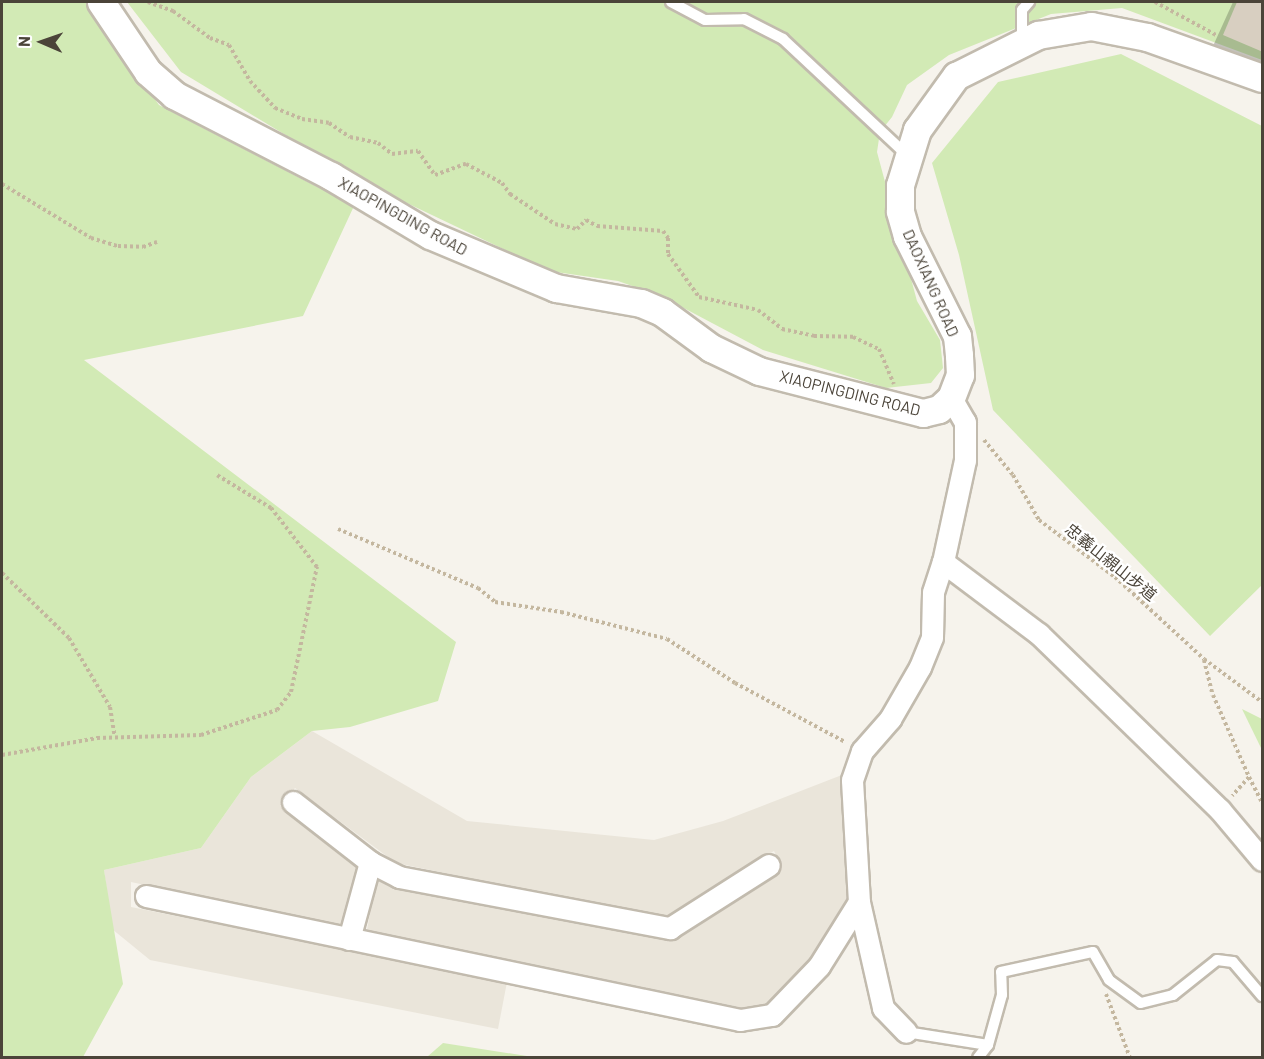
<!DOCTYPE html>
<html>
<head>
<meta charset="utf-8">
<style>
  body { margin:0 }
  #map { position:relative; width:1264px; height:1059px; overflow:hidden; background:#f6f3ec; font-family:Barlow,"Noto Sans TC",sans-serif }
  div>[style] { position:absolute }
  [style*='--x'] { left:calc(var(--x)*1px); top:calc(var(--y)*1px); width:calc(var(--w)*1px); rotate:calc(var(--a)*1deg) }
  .residential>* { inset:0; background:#eae5da }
  .green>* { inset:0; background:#d2eab5 }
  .shadow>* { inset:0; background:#0003 }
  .building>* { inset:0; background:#d8cfc1 }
  .path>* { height:4px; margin-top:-2px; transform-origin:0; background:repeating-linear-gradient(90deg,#c4b79f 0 3px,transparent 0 6px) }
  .roads { filter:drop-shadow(2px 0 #c2bbae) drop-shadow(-2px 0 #c2bbae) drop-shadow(0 2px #c2bbae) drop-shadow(0 -2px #c2bbae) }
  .service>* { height:10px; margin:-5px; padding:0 5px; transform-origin:5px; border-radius:5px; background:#fff }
  .minor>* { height:21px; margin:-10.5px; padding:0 10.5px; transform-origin:10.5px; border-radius:10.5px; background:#fff }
  .tertiary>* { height:27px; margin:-13.5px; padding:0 13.5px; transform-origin:13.5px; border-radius:13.5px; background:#fff }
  span { translate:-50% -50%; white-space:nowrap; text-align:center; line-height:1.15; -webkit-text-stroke:4.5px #fff; paint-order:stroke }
  .street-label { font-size:16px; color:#4b4439 }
  .frame { position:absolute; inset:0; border:3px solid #4b4439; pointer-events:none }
  .north { position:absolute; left:12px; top:12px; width:60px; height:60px; -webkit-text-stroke:4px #fff; paint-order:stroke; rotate:272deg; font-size:16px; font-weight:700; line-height:24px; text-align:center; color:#4b4439 }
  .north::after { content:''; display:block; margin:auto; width:21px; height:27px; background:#4b4439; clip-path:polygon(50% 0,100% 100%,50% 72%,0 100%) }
</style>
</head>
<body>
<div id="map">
  <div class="residential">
    <i style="clip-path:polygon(312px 731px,467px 821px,654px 840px,723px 821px,847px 773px,850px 866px,845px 907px,822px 946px,770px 1004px,748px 1009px,367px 930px,376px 879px,661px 937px,688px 930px,782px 868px,774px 851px,663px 918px,396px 863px,295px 788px,280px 806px,360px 865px,341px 927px,131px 882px,131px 907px,507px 982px,498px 1029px,150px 960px,112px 929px,104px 870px,201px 848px,251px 777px)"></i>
  </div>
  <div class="green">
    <i style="clip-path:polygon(2px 2px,87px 2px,159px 105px,354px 206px,303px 316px,84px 360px,456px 642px,438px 701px,350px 727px,312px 731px,251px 777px,201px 848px,104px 870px,123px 984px,83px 1057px,2px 1058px)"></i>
    <i style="clip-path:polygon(127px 2px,1262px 2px,1262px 60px,1122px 8px,1051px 14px,949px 55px,907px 85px,892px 117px,880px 132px,877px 152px,917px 301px,940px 340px,943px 368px,931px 383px,886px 388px,763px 350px,661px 296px,618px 281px,549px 271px,367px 184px,181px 72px)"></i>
    <i style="clip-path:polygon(1121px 54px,1262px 126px,1262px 585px,1210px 636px,993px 410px,959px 255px,932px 163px,998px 82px)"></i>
    <i style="clip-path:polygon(1242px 709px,1262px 719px,1262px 750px)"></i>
    <i style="clip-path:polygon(443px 1043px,533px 1057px,427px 1057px)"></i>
  </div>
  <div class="shadow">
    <i style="clip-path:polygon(1233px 2px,1262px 2px,1262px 67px,1213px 46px)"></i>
  </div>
  <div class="building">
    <i style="clip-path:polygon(1237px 2px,1263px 2px,1263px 52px,1223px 35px)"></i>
  </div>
  <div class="path">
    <i style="--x:148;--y:2;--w:27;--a:20"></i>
    <i style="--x:173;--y:11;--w:46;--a:36.1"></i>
    <i style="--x:210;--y:38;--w:20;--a:20"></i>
    <i style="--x:229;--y:45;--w:42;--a:59.7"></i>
    <i style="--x:250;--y:81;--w:37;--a:47"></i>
    <i style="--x:275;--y:108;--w:29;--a:22"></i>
    <i style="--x:302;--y:119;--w:27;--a:8"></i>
    <i style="--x:329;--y:123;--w:25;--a:34"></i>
    <i style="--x:350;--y:137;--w:29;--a:12"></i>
    <i style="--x:378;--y:143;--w:18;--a:38"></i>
    <i style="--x:392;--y:154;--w:26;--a:-7"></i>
    <i style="--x:418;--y:151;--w:29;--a:55"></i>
    <i style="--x:435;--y:175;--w:33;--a:-20"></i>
    <i style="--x:466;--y:164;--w:41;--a:27.8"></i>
    <i style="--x:502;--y:183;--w:14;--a:54"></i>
    <i style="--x:510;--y:194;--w:54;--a:33.7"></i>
    <i style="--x:555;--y:224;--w:23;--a:13"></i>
    <i style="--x:577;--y:229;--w:13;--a:-45"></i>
    <i style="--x:586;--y:220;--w:13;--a:29"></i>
    <i style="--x:597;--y:226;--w:66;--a:4.3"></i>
    <i style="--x:663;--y:231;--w:9;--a:54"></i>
    <i style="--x:668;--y:238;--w:16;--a:90"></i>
    <i style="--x:668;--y:254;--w:53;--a:54.2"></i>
    <i style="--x:699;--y:297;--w:60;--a:12.4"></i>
    <i style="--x:758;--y:310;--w:31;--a:38"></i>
    <i style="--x:782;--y:329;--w:33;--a:12"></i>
    <i style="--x:814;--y:336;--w:39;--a:1"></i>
    <i style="--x:853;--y:337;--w:29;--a:25"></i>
    <i style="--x:879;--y:349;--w:38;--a:67"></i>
    <i style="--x:1155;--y:2;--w:72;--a:28.4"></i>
    <i style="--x:2;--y:184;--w:104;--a:31.2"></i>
    <i style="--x:91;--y:238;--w:28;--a:17"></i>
    <i style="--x:118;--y:246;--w:25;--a:2"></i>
    <i style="--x:143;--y:247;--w:15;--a:-20"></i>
    <i style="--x:984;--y:440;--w:45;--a:50.4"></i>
    <i style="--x:1013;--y:475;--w:52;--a:60"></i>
    <i style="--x:1039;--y:520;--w:95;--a:36.9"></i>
    <i style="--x:1115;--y:577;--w:121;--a:42.7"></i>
    <i style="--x:1204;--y:659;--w:72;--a:36.6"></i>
    <i style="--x:338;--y:529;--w:152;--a:22.9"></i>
    <i style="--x:478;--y:588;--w:22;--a:39"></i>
    <i style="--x:495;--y:602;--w:67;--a:8.6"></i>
    <i style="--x:561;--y:612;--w:109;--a:14.3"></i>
    <i style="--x:667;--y:639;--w:81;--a:32.9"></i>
    <i style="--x:735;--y:683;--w:125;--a:28.2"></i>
    <i style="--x:2;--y:573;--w:93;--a:44.1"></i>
    <i style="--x:69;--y:638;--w:80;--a:59.3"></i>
    <i style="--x:110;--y:707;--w:30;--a:81"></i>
    <i style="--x:1204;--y:660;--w:36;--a:76"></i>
    <i style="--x:1213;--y:695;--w:90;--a:66.3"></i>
    <i style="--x:1249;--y:777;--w:25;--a:132"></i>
    <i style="--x:2;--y:755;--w:97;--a:-10.1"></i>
    <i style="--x:97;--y:738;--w:104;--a:-1.7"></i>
    <i style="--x:201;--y:735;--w:80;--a:-18.2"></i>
    <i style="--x:277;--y:710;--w:23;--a:-52"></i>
    <i style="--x:291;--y:692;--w:128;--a:-78.3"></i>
    <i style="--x:317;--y:567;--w:75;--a:-127.9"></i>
    <i style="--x:271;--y:508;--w:63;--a:-148.6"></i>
    <i style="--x:1249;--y:777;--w:28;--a:63"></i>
    <i style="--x:1106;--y:994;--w:68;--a:69.4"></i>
  </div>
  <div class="roads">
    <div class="service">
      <i style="--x:671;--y:2;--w:38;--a:28"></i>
      <i style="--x:705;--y:20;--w:39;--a:-1"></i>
      <i style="--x:744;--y:19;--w:44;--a:27.1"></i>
      <i style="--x:783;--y:39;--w:170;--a:43.1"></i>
      <i style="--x:1022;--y:41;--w:31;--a:-90"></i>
      <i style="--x:1022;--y:10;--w:11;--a:-49"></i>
      <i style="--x:906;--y:1032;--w:83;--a:9"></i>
      <i style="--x:988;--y:1045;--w:16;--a:128"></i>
      <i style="--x:988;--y:1045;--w:52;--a:-74.4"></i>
      <i style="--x:1002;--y:995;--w:23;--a:-92"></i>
      <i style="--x:1001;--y:972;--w:94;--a:-12.3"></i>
      <i style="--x:1093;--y:952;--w:32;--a:60"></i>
      <i style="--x:1109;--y:980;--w:39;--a:36"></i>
      <i style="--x:1141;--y:1003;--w:33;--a:-14"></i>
      <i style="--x:1173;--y:995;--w:56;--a:-38.5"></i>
      <i style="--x:1217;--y:960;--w:16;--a:7"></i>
      <i style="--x:1233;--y:962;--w:45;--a:49.5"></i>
    </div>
    <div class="minor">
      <i style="--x:951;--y:398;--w:28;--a:60"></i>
      <i style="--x:965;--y:422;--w:38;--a:90"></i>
      <i style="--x:965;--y:460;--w:104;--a:102.2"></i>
      <i style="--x:943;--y:562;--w:120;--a:36.9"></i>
      <i style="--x:1039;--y:634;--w:252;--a:44.2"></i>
      <i style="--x:1220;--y:810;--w:65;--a:50"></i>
      <i style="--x:293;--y:802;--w:98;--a:37.9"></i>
      <i style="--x:146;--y:896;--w:607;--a:11.79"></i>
      <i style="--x:740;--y:1020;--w:32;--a:-9"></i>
      <i style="--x:772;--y:1015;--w:68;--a:-46.2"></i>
      <i style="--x:819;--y:966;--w:75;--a:-58"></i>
      <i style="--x:859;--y:902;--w:122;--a:-93.3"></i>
      <i style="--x:852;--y:780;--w:31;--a:-71"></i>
      <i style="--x:862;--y:751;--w:43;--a:-48.8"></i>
      <i style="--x:890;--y:719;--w:60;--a:-60"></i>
      <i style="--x:920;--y:667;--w:32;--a:-68"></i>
      <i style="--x:932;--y:637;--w:45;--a:-88.7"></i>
      <i style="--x:933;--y:592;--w:32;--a:-72"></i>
      <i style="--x:859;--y:902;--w:109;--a:77.2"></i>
      <i style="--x:883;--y:1008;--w:33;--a:46"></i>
      <i style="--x:349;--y:939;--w:80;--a:-74.7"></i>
      <i style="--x:370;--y:862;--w:33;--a:27"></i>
      <i style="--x:399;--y:877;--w:276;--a:10.7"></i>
      <i style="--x:670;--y:928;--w:117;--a:-32.5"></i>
    </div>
    <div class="tertiary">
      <i style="--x:101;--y:2;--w:84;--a:56.1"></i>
      <i style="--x:148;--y:72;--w:35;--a:41"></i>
      <i style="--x:174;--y:95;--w:177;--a:27.3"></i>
      <i style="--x:331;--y:176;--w:115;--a:30.8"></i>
      <i style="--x:430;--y:235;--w:137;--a:22.8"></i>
      <i style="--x:556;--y:288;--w:86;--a:10"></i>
      <i style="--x:641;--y:303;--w:23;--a:23"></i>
      <i style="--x:662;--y:312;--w:61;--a:36.3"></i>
      <i style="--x:711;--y:348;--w:53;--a:25.6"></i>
      <i style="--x:759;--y:371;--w:169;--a:14.4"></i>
      <i style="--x:923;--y:413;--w:16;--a:-14"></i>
      <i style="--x:939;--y:409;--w:16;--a:-43"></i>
      <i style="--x:951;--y:398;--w:25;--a:-69"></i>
      <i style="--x:960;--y:375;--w:20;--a:-93"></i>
      <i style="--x:959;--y:355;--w:19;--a:-96"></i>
      <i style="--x:957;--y:336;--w:112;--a:-116.6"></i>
      <i style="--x:907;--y:236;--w:26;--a:-106"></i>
      <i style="--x:900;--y:211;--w:26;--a:-90"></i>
      <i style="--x:900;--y:185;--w:58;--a:-72.8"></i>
      <i style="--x:917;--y:130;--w:67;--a:-54.2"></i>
      <i style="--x:956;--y:76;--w:92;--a:-26.6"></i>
      <i style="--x:1038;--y:35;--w:54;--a:-9.6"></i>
      <i style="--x:1091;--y:26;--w:57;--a:11.1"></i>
      <i style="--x:1147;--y:37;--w:122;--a:19.6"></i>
    </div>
  </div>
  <div class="street-label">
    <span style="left:403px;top:216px;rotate:29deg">XIAOPINGDING ROAD</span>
    <span style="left:931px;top:283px;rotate:66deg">DAOXIANG ROAD</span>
    <span style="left:850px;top:393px;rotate:14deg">XIAOPINGDING ROAD</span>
    <span style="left:1111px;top:562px;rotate:39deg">忠義山親山步道</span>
  </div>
  <div class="frame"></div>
  <div class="north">N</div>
</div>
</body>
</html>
